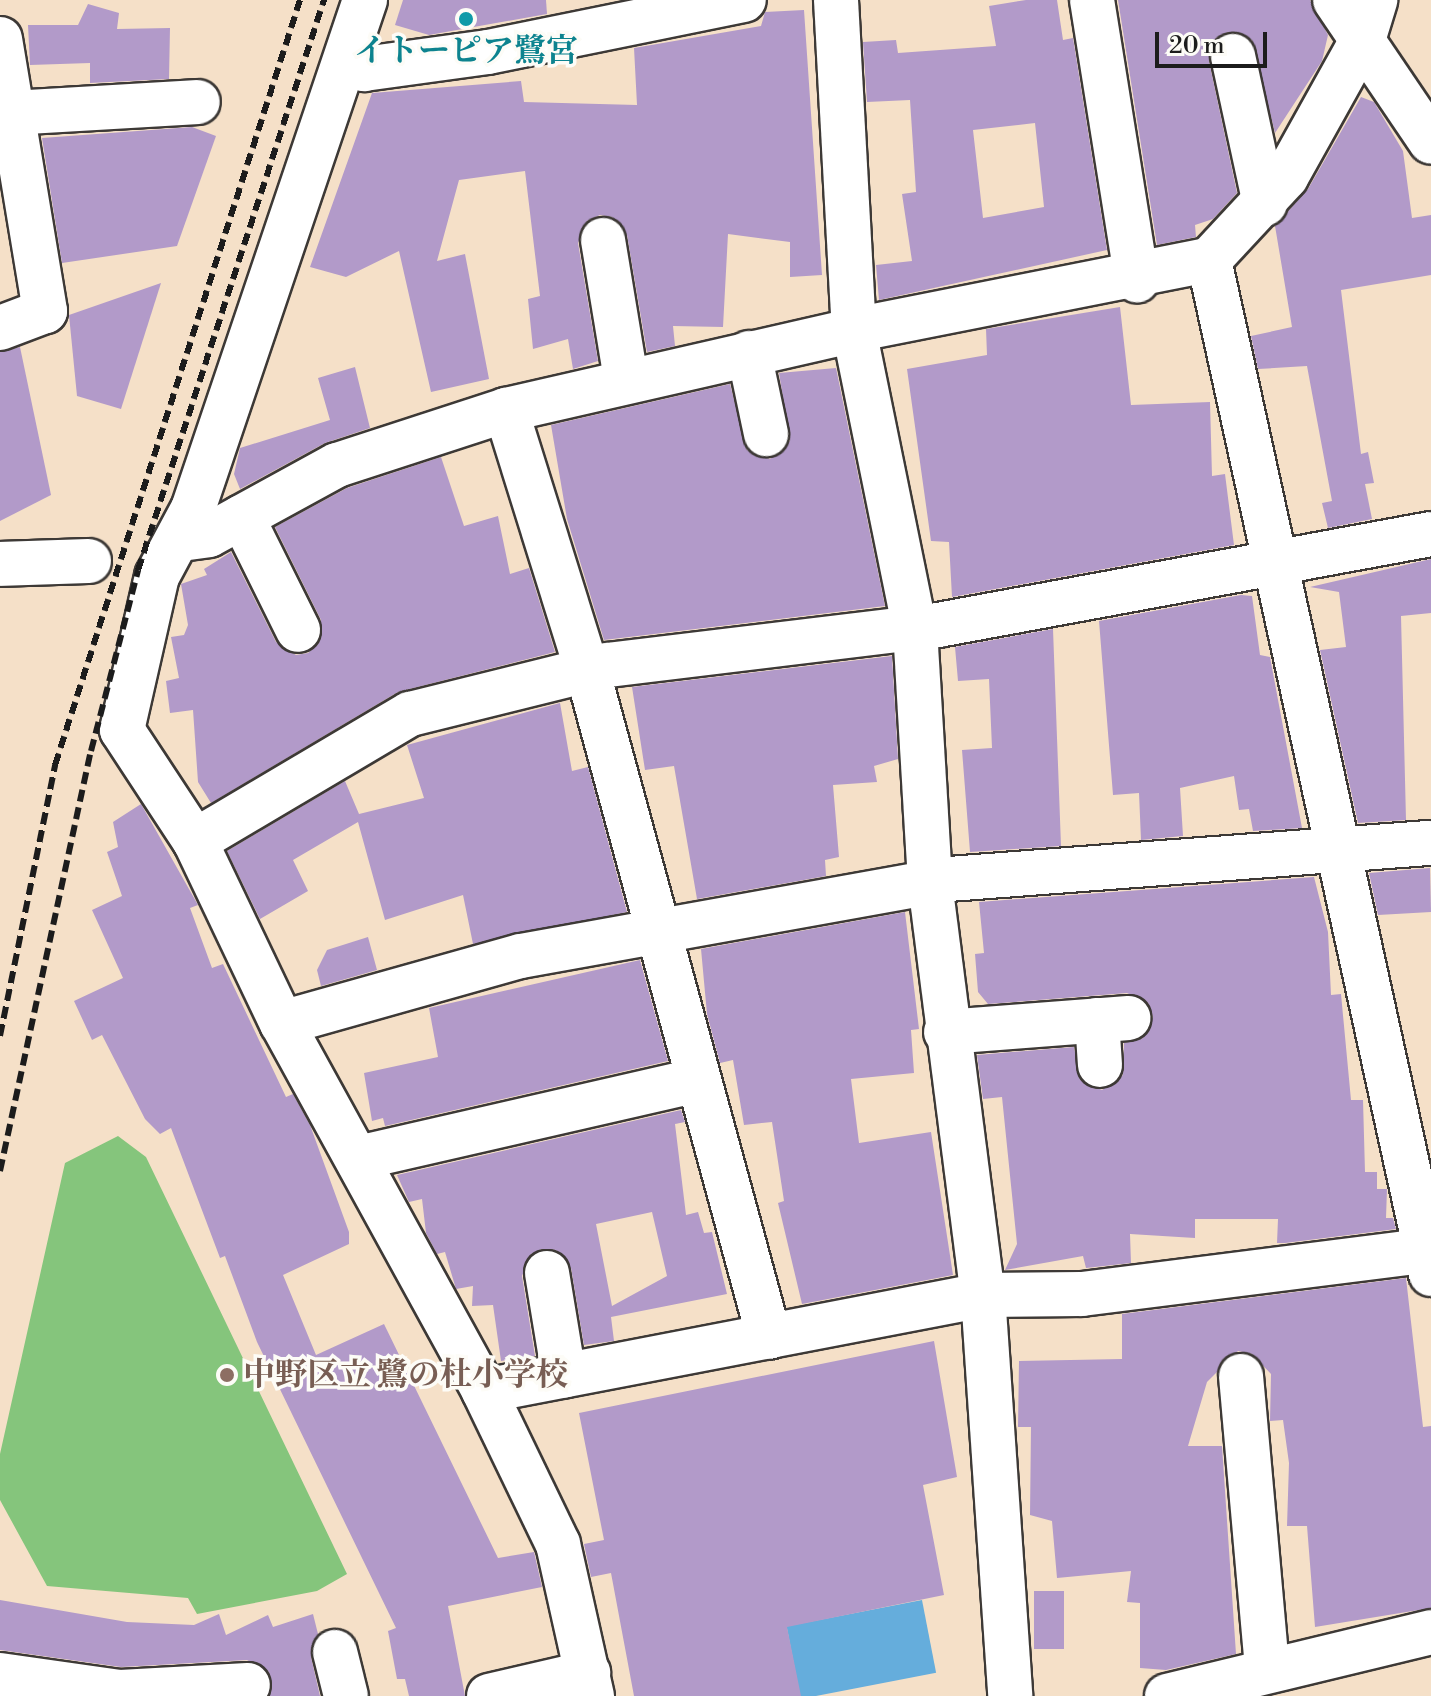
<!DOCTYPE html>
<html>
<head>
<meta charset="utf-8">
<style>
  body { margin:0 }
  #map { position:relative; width:1431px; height:1696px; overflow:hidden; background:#f5e0c8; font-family:"Libre Bodoni","Noto Serif JP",serif }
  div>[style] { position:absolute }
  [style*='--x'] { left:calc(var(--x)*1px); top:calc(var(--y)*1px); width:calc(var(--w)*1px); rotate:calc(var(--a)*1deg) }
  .green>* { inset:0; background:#85c57c }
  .water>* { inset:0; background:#65addc; transform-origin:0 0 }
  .building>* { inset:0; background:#b29ac9; transform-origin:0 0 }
  .roads { filter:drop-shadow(2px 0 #3d3936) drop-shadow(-2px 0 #3d3936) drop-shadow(0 2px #3d3936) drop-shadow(0 -2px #3d3936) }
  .minor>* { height:44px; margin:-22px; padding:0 22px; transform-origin:22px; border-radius:22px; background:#fff }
  .rail>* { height:6px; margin-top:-3px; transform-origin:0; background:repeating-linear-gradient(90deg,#1c1c1c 0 12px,transparent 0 18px) }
  .dots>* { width:22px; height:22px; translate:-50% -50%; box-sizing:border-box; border:4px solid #fdfcf7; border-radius:50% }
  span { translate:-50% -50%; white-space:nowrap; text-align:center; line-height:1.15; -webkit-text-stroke:7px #fdfcf7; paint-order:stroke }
  .culture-label { font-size:32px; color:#0d838f; font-weight:700 }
  .education-label { font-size:32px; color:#785e54; font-weight:700 }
  .left { translate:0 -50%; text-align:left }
  .scale { position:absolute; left:1155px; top:32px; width:112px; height:36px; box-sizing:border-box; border:4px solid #1c1c1c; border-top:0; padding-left:10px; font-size:24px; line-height:28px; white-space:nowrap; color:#1c1c1c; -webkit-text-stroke:6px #fdfcf7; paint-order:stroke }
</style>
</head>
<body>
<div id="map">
  <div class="green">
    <i style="clip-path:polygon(118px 1136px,146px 1157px,347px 1574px,317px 1591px,197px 1614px,188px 1598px,47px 1586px,0 1500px,0 1454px,65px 1163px)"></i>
  </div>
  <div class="water">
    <i style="left:922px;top:1600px;width:74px;height:138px;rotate:79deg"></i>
  </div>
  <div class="building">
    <i style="clip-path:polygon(403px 0,546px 0,547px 14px,429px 35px,395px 25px)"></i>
    <i style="clip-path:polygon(evenodd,1026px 0,1057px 0,1063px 40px,1073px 38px,1107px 250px,879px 300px,876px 265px,912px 261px,902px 194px,916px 192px,910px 100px,867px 102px,863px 42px,896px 40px,898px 53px,996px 46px,989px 6px,1026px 0,1035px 123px,1044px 207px,983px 218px,973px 130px,1035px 123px)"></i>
    <i style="clip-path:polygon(1118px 0,1310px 0,1328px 35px,1322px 61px,1275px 133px,1252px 40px,1228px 32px,1216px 38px,1209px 61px,1237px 193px,1213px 219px,1195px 225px,1196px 237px,1157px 245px)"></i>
    <i style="clip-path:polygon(88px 4px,119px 13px,117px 29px,170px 28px,169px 79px,90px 83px,90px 63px,30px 65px,28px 25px,78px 25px)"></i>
    <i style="clip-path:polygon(804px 10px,822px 275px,790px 277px,790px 242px,728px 234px,723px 327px,673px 326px,675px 346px,647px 352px,627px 235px,612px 217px,600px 215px,587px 221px,578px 243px,598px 361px,573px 369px,568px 339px,533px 349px,528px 299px,540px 296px,525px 171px,459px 180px,437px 261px,465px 254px,489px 379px,431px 392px,399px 251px,346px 277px,310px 267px,372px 93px,521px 81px,524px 102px,637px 105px,634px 48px,761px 26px,765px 12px)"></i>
    <i style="clip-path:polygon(1361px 97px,1374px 102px,1403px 151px,1412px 218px,1431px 215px,1431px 275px,1341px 290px,1361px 454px,1368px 452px,1374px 483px,1365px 484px,1372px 519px,1328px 528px,1322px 503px,1332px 501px,1307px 366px,1258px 369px,1251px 336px,1292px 327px,1275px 226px,1308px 189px)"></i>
    <i style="clip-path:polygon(192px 127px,216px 136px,177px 246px,62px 263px,42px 138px)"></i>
    <i style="clip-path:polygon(161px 283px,121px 409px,77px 396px,69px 315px)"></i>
    <i style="clip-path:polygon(1120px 307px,1131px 405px,1210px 402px,1212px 476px,1225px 474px,1234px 545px,952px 597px,949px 542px,931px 541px,907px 369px,987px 355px,986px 329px)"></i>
    <i style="clip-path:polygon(20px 347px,51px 495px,0 521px,0 352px)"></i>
    <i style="clip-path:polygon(355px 367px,370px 428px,325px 443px,240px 489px,234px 474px,240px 448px,330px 420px,318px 378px)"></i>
    <i style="clip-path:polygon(836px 368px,885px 606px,604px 640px,567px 519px,551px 425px,730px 384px,747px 450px,770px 459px,790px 441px,779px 373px)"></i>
    <i style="clip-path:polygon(441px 457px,464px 526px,498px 516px,510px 574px,529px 568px,555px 652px,398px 692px,211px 803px,198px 782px,193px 710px,170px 713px,166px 681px,179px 678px,171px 637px,184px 635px,188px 625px,181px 584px,207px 575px,204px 569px,231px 552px,276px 642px,296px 655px,308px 653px,319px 643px,321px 620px,275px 527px,347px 488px)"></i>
    <i style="clip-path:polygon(1431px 559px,1431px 613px,1401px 616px,1406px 820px,1358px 823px,1320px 650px,1346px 647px,1339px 592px,1310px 587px)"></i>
    <i style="clip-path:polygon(1241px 595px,1252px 596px,1260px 655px,1270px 657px,1302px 828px,1253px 831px,1249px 809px,1239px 810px,1234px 776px,1180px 788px,1183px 836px,1141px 840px,1139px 793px,1113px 795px,1099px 621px)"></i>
    <i style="clip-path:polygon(1053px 629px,1061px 846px,970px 852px,962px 750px,992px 748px,989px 679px,958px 681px,955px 647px)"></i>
    <i style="clip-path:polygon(892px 656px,898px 759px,874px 766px,877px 782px,833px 785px,839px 857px,825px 860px,826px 876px,697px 899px,674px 766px,645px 770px,632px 687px)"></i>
    <i style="clip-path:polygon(560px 703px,572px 771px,588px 767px,627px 912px,473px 944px,463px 895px,385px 920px,358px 822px,293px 860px,308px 891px,260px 919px,227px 851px,345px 781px,359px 814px,424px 798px,407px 745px)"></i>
    <i style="clip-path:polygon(141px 804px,198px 905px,190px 908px,212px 968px,223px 964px,286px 1097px,293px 1094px,310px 1125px,349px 1232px,349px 1244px,283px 1275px,316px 1355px,384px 1324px,498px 1558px,534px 1552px,542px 1587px,448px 1606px,465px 1696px,409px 1696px,405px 1679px,397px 1679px,388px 1631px,396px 1628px,257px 1342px,225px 1256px,220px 1258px,171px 1128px,160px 1134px,145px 1119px,102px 1035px,92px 1040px,74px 1001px,123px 978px,92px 910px,122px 896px,107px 852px,118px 847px,113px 822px)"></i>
    <i style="clip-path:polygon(1430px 868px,1431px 912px,1378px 915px,1369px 873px)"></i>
    <i style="clip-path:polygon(1314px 877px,1328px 932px,1331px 995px,1341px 994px,1351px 1100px,1363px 1100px,1365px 1172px,1377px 1172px,1377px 1189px,1387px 1189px,1386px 1218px,1393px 1218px,1396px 1229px,1285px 1243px,1277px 1243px,1278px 1219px,1195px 1219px,1195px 1238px,1130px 1234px,1131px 1263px,1086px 1268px,1083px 1256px,1005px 1270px,1017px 1244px,1002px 1097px,983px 1099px,977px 1055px,1074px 1047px,1080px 1080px,1102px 1090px,1123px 1075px,1124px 1043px,1143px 1038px,1153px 1017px,1148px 1003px,1127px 993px,988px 1004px,978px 992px,975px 954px,984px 953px,979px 902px)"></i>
    <i style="clip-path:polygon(905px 912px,919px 1029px,911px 1030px,914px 1073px,851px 1079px,859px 1143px,931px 1132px,953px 1275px,802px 1304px,778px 1203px,784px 1201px,772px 1122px,744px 1125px,733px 1060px,720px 1063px,707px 1014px,701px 949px)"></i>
    <i style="clip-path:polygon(368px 937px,377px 970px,321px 986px,317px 970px,327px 950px)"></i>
    <i style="clip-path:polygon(640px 960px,668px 1061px,385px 1126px,383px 1118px,372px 1121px,364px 1073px,438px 1057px,429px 1008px)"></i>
    <i style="clip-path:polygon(evenodd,681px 1110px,685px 1122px,675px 1124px,686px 1215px,698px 1212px,704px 1233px,712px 1232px,727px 1294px,611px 1317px,614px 1341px,584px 1345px,571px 1268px,556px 1250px,542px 1249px,531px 1254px,522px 1276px,535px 1356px,501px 1361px,493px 1305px,472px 1306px,473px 1286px,456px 1289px,445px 1252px,437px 1254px,426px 1233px,422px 1199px,409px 1202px,397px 1175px,681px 1110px,652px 1212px,667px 1276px,612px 1306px,596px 1224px,652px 1212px)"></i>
    <i style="clip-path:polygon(1406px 1278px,1423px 1427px,1431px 1426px,1431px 1608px,1315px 1627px,1307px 1526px,1287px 1526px,1289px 1463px,1283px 1420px,1270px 1421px,1271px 1374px,1252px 1354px,1238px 1351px,1207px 1382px,1188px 1446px,1222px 1446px,1236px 1654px,1166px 1670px,1140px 1668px,1140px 1603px,1127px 1602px,1131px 1571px,1057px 1578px,1052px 1521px,1030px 1515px,1031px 1427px,1018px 1427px,1019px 1361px,1122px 1359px,1122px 1314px)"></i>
    <i style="clip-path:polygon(934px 1341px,957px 1477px,923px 1485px,944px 1595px,787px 1627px,801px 1696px,634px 1696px,611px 1573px,591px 1577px,584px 1544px,604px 1540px,579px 1413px)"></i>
    <i style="left:1034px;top:1591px;width:30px;height:58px"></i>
    <i style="clip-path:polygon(0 1600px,127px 1622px,194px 1625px,219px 1614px,226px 1635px,268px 1615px,273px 1627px,313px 1614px,318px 1634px,311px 1657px,320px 1696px,270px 1696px,269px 1672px,247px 1660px,121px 1667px,0 1650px)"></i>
  </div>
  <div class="roads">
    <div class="minor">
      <i style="--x:365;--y:0;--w:537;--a:108.67"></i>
      <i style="--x:193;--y:509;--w:76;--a:118.2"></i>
      <i style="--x:157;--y:576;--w:158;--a:102.8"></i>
      <i style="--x:122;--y:730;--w:133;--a:56.7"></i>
      <i style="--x:195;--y:841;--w:202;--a:64.5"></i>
      <i style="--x:282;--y:1023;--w:420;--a:61.2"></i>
      <i style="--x:484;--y:1391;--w:170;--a:64.2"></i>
      <i style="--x:558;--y:1544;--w:156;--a:77.4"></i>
      <i style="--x:836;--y:0;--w:330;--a:86.9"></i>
      <i style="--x:854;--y:330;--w:305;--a:78.5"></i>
      <i style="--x:915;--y:629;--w:254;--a:86.6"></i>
      <i style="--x:930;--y:883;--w:415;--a:82.7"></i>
      <i style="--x:983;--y:1295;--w:402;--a:86.1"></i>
      <i style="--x:1092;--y:0;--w:284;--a:80.9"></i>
      <i style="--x:1335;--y:0;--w:171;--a:55.9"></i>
      <i style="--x:0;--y:39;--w:276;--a:80.6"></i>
      <i style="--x:45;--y:311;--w:48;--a:159.3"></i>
      <i style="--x:1233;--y:56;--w:151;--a:77.8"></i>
      <i style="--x:345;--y:64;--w:20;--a:15"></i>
      <i style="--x:364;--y:69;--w:125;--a:-7.8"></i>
      <i style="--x:488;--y:52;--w:261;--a:-11.5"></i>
      <i style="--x:12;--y:113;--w:186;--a:-3.4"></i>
      <i style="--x:603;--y:240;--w:141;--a:80.6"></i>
      <i style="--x:1209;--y:260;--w:1038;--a:77.65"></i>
      <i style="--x:749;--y:353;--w:83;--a:78.1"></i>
      <i style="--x:506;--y:410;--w:275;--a:72.7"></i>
      <i style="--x:588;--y:673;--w:688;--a:74.75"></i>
      <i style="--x:242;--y:517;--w:126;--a:63.6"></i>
      <i style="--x:181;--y:539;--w:28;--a:-8"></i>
      <i style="--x:209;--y:535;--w:146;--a:-28.7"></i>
      <i style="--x:337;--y:465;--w:178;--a:-18"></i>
      <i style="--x:506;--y:410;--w:357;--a:-12.9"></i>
      <i style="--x:854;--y:330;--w:362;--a:-11.2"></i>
      <i style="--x:1209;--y:260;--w:113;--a:-47.1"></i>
      <i style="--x:1286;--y:177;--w:160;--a:-60.9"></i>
      <i style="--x:1364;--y:37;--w:39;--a:-73"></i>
      <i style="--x:0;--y:564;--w:89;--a:-1.9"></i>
      <i style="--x:195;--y:841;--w:250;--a:-30.6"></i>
      <i style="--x:410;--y:714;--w:204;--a:-13.9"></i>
      <i style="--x:608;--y:665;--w:332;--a:-6.9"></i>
      <i style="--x:938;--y:625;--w:501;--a:-10.46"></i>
      <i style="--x:1097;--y:1020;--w:45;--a:86.2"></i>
      <i style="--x:282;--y:1023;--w:248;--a:-15.7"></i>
      <i style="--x:521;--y:956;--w:435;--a:-10.2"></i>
      <i style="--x:949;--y:879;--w:483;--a:-4.3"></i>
      <i style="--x:946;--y:1032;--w:183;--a:-4.4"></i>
      <i style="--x:358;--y:1158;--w:349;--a:-12.9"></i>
      <i style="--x:547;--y:1273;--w:104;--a:80.6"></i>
      <i style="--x:1241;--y:1376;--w:295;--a:84.9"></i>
      <i style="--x:484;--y:1391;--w:508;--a:-10.89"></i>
      <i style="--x:983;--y:1295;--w:99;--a:-0.6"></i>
      <i style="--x:1082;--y:1294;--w:352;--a:-7.2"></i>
      <i style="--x:335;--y:1652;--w:45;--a:76"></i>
      <i style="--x:0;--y:1675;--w:121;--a:8.1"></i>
      <i style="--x:120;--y:1692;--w:128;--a:-3.1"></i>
      <i style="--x:489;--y:1696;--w:102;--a:-13.1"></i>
      <i style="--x:1167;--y:1696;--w:272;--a:-13.6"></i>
    </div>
  </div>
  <div class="rail">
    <i style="--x:0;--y:1036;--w:277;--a:-78.5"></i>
    <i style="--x:55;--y:765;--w:803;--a:-72.24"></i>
    <i style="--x:0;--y:1171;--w:430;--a:-77.8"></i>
    <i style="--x:91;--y:751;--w:187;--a:-75.4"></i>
    <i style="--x:138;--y:570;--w:600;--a:-71.93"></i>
  </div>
  <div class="dots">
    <i style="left:466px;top:19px;background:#0f9aa8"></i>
    <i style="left:227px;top:1375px;background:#8d6e63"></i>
  </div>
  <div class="culture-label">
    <span style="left:466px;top:51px">イトーピア鷺宮</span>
  </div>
  <div class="education-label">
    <span class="left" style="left:243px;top:1375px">中野区立 鷺の杜小学校</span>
  </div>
  <div class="scale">20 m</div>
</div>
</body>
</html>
